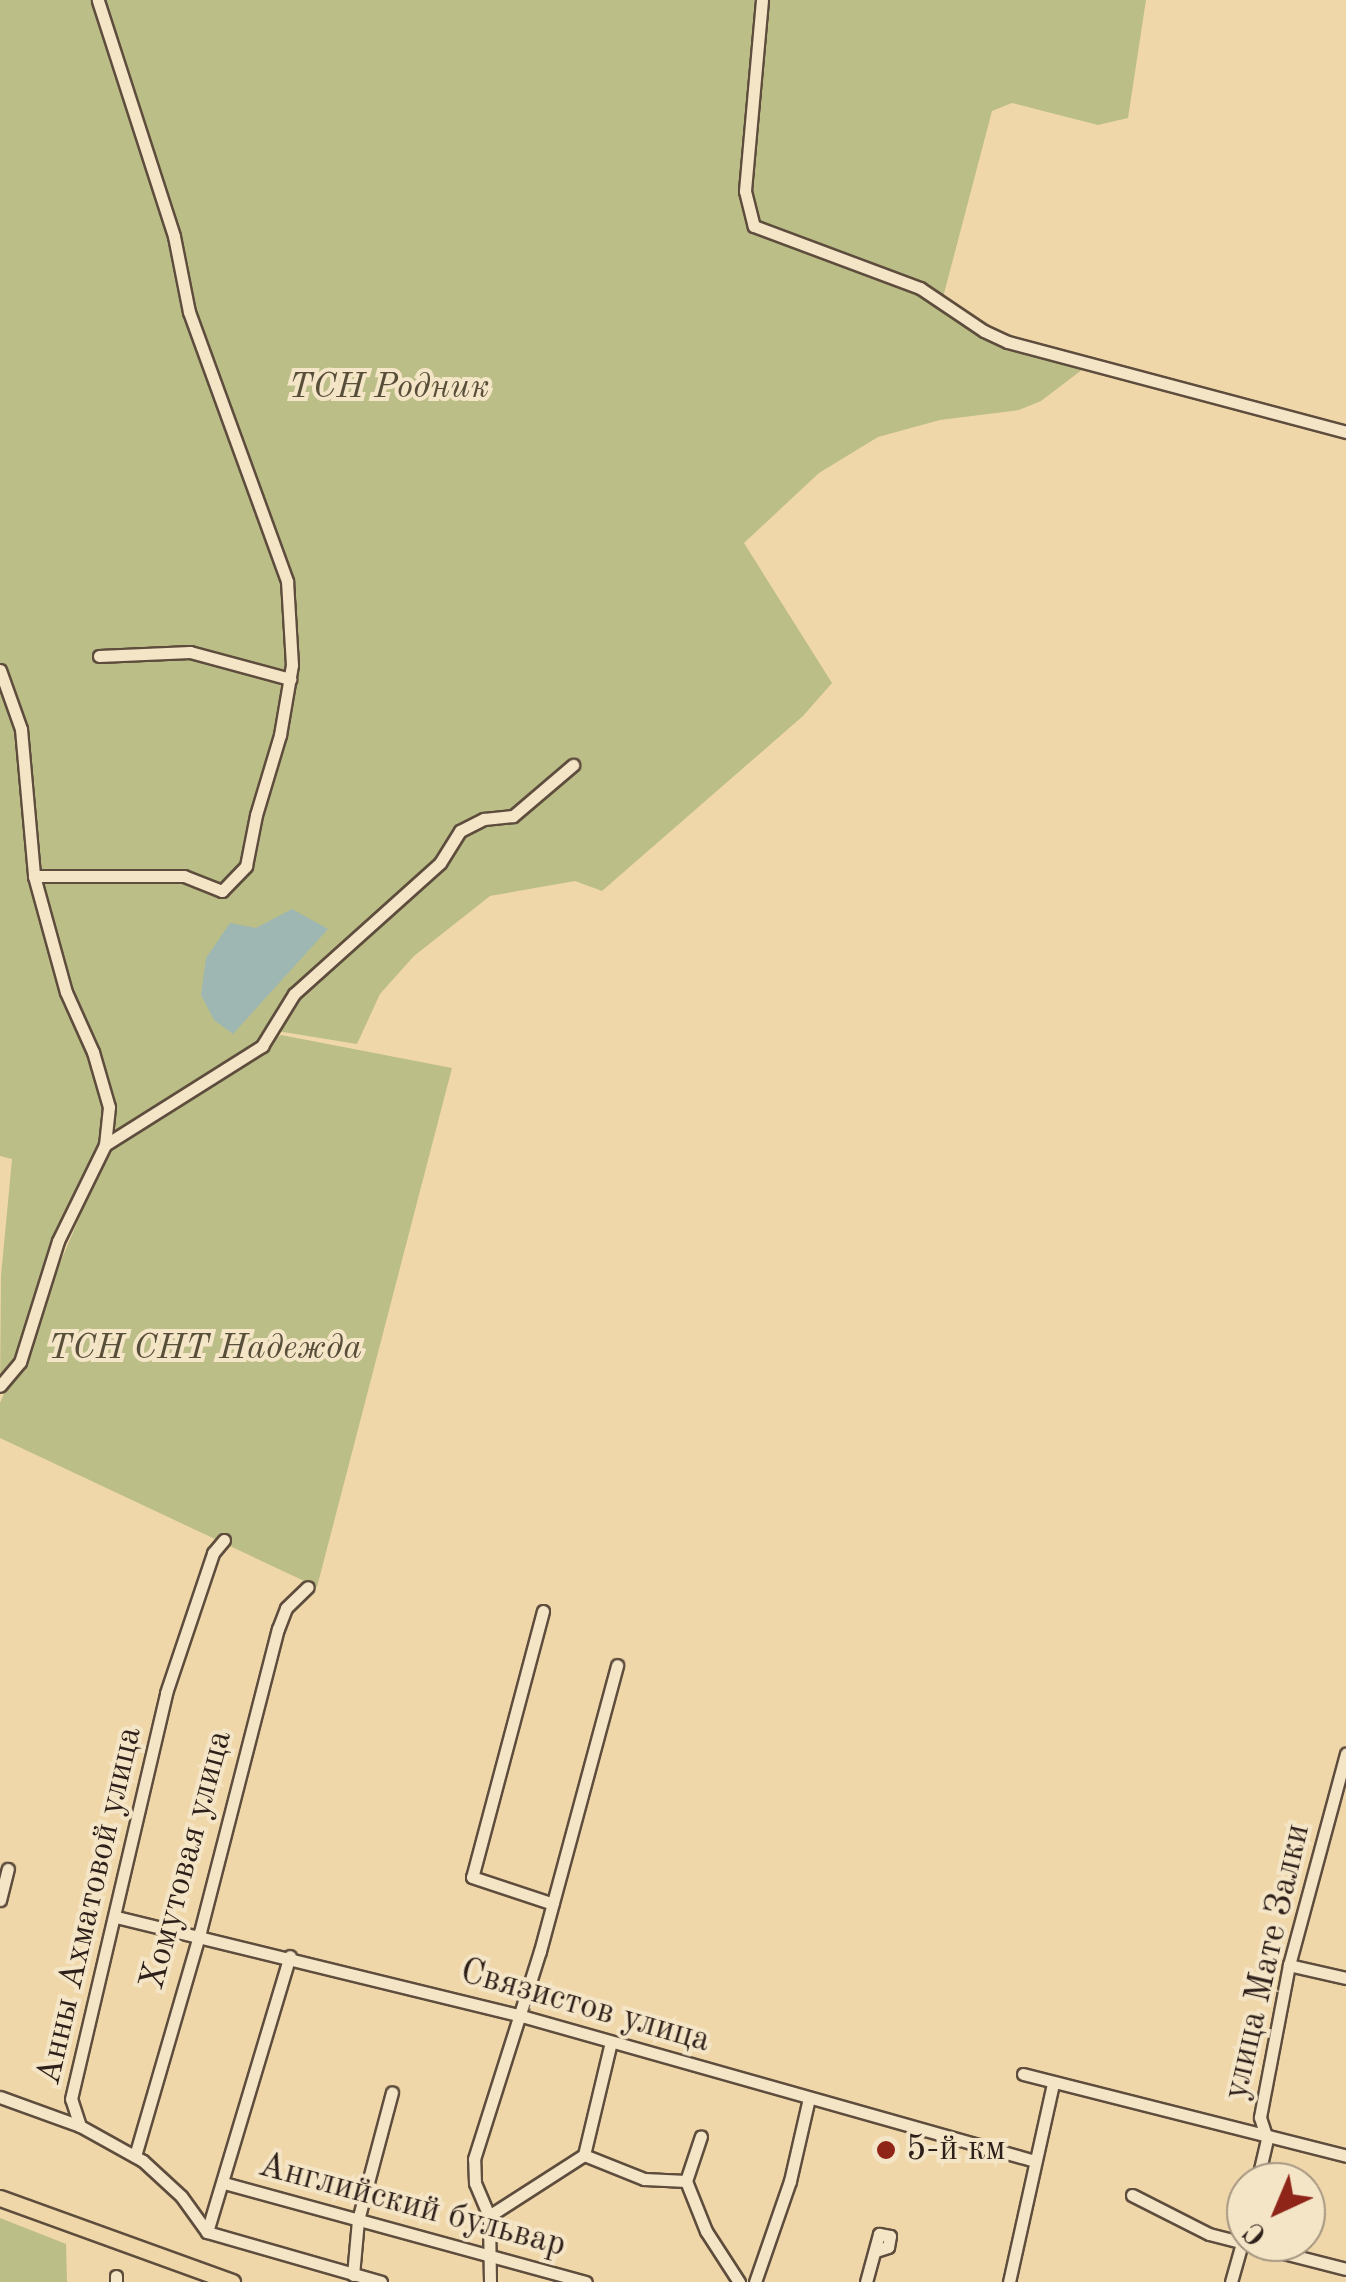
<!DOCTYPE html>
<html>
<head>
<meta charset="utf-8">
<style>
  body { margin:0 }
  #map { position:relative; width:1346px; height:2282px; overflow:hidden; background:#f0d7a9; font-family:"Old Standard TT",serif }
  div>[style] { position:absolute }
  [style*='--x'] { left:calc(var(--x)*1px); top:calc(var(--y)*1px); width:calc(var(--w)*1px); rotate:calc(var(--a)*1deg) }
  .green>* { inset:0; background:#bbbe87 }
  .water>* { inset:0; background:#9eb7b3 }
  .roads { filter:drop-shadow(2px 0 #5e4d3d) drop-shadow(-2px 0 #5e4d3d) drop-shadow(0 2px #5e4d3d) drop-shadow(0 -2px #5e4d3d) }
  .minor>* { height:11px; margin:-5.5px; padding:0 5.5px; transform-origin:5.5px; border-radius:5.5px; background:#f5e5c7 }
  .major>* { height:15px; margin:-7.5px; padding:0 7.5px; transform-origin:7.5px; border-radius:7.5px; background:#f0d7a9 }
  .dots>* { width:28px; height:28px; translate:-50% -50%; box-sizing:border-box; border:5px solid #f5e5c7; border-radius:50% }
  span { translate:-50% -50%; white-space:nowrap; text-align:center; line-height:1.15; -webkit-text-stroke:8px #f5e5c7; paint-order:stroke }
  .park-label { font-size:35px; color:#584f3a; font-style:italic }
  .street-label { font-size:35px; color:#2d1f19 }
  .poi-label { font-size:35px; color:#2d1f19 }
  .left { translate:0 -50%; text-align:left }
  .north { position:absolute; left:1226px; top:2162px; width:100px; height:100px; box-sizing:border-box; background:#f5e5c7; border:2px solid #a59681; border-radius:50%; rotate:224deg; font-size:28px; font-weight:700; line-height:40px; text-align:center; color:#2d1f19 }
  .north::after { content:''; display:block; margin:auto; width:35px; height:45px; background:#8f2418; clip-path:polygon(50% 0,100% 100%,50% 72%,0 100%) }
</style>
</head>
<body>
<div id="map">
  <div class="green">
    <i style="clip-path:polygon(0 0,1146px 0,1128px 118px,1098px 125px,1012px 103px,992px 111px,941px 305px,999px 342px,1087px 366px,1041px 401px,1019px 410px,940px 420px,878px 437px,819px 473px,744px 543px,832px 683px,803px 716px,602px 891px,575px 881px,490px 896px,414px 956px,380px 994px,357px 1044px,277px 1031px,112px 1137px,0 1394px,1px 1276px,12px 1159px,0 1156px)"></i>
    <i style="clip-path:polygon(281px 1035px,452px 1068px,317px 1587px,0 1438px,0 1403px,110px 1146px)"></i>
    <i style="clip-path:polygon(0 2218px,66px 2244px,67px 2282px,0 2282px)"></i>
  </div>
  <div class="water">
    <i style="clip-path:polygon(292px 909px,328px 929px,233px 1034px,214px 1020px,201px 995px,206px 958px,230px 923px,256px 928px)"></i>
  </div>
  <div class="roads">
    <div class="minor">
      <i style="--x:762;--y:0;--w:192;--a:95.1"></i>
      <i style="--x:745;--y:191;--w:36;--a:76"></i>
      <i style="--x:754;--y:226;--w:177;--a:20.5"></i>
      <i style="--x:920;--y:288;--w:77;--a:33.9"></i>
      <i style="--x:984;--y:331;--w:26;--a:25"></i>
      <i style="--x:1008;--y:342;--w:350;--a:14.9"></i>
      <i style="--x:99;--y:656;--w:91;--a:-2.5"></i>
      <i style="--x:190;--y:652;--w:104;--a:15.1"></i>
      <i style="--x:0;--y:670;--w:63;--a:70.4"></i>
      <i style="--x:21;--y:729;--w:148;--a:84.9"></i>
      <i style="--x:34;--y:876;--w:120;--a:74.6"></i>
      <i style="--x:66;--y:992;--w:66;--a:65.8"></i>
      <i style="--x:93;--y:1052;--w:57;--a:73.8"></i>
      <i style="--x:109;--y:1107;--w:38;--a:96"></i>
      <i style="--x:105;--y:1145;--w:107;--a:116.1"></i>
      <i style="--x:58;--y:1241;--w:127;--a:107.4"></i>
      <i style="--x:20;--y:1362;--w:31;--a:130"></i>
      <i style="--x:34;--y:876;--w:150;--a:0"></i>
      <i style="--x:184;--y:876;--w:41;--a:21.5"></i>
      <i style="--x:222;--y:891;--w:35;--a:-46"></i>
      <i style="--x:246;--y:866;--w:52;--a:-78.9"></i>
      <i style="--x:256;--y:815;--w:84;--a:-73.3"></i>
      <i style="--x:280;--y:735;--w:71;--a:-80.3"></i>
      <i style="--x:292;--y:665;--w:84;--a:-93.4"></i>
      <i style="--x:287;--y:581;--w:286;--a:-110"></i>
      <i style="--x:189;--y:312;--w:77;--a:-101.2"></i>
      <i style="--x:174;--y:236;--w:248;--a:-107.9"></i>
      <i style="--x:105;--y:1145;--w:186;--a:-32.2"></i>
      <i style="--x:262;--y:1046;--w:61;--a:-58.4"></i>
      <i style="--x:294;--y:994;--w:196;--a:-41.9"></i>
      <i style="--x:440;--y:863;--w:38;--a:-58"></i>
      <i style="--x:460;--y:831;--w:27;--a:-27"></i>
      <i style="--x:484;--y:819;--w:29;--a:-6"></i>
      <i style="--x:513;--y:816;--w:79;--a:-40.4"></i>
      <i style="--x:543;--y:1611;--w:275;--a:104.9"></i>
      <i style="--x:472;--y:1877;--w:85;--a:18.4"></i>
      <i style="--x:0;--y:1900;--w:32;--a:-76"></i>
      <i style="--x:116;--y:1917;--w:414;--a:13.7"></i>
      <i style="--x:518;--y:2015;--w:537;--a:15.77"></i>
      <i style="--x:1289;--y:1965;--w:58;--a:12.8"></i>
      <i style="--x:1023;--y:2074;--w:333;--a:14.2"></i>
      <i style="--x:0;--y:2097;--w:85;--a:19.9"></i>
      <i style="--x:584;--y:2155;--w:116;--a:-76.6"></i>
      <i style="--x:135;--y:2156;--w:233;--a:-73.8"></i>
      <i style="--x:200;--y:1932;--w:313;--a:-75.6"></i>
      <i style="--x:278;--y:1629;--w:22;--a:-69"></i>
      <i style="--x:286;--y:1608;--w:30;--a:-44"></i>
      <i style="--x:686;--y:2181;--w:47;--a:-71.6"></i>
      <i style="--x:1257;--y:2182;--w:44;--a:-76.9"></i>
      <i style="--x:1267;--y:2139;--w:23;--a:-108"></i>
      <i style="--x:1260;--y:2117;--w:155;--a:-79.2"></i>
      <i style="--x:1289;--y:1965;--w:219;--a:-74.9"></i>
      <i style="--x:224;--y:2183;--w:375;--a:15.3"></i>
      <i style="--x:1132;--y:2195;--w:86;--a:26.9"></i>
      <i style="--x:1209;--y:2234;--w:141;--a:14.3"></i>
      <i style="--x:489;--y:2216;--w:113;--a:-32.7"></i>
      <i style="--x:584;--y:2155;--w:65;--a:21.8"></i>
      <i style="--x:644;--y:2179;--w:42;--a:2.7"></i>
      <i style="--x:686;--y:2181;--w:54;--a:68.2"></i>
      <i style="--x:706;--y:2231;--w:61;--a:57.1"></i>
      <i style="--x:207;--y:2232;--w:44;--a:-125.8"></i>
      <i style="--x:181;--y:2196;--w:52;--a:-137.4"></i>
      <i style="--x:143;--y:2161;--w:72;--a:-150.9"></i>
      <i style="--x:80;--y:2126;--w:28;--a:-108"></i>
      <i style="--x:71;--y:2099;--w:417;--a:-76.8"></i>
      <i style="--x:166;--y:1693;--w:148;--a:-71.4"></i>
      <i style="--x:213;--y:1553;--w:17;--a:-50"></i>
      <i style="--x:207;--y:2232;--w:288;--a:-73.3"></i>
      <i style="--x:207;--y:2232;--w:181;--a:16"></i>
      <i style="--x:353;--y:2275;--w:55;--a:-84.8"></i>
      <i style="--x:358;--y:2220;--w:132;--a:-75.1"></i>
      <i style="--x:116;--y:2282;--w:6;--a:-90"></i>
      <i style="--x:490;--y:2282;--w:66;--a:-90.9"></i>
      <i style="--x:489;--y:2216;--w:36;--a:-113"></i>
      <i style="--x:475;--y:2183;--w:24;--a:-92"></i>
      <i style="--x:474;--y:2159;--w:218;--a:-72.4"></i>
      <i style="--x:540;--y:1951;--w:296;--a:-74.9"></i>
      <i style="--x:755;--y:2282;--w:107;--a:-70.9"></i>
      <i style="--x:790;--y:2181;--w:85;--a:-77.1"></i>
      <i style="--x:866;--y:2282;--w:50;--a:-74.8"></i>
      <i style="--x:879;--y:2234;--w:11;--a:10"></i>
      <i style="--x:890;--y:2236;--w:11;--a:100"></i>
      <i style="--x:888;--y:2247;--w:13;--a:162"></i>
      <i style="--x:1009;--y:2282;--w:203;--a:-77.5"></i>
      <i style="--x:1231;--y:2282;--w:55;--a:-74.2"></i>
    </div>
    <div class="major">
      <i style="--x:0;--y:2198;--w:247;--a:19.9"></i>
    </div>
  </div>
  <div class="dots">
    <i style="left:886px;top:2150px;background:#8f2418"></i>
  </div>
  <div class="park-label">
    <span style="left:389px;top:388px">ТСН Родник</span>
    <span style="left:205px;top:1349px">ТСН СНТ Надежда</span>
  </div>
  <div class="street-label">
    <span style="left:187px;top:1860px;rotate:-75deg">Хомутовая улица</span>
    <span style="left:90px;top:1906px;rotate:-77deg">Анны Ахматовой улица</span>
    <span style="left:1268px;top:1962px;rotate:-77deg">улица Мате Залки</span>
    <span style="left:585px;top:2007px;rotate:16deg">Связистов улица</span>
    <span style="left:412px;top:2206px;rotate:15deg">Английский бульвар</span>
  </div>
  <div class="poi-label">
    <span class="left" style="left:906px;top:2150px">5-й км</span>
  </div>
  <div class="north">С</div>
</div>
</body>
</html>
